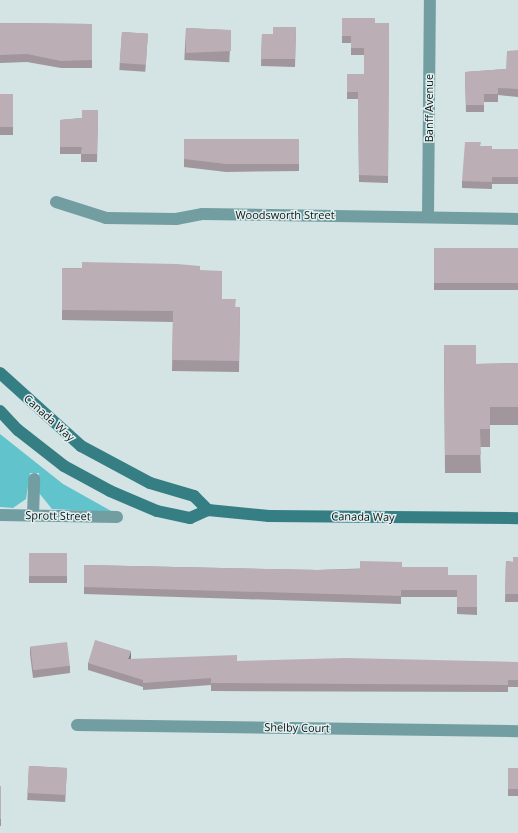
<!DOCTYPE html>
<html>
<head>
<meta charset="utf-8">
<style>
  body { margin:0 }
  #map { position:relative; width:518px; height:833px; overflow:hidden; background:#d4e3e4; font-family:"Open Sans",sans-serif }
  div>[style] { position:absolute }
  [style*='--x'] { left:calc(var(--x)*1px); top:calc(var(--y)*1px); width:calc(var(--w)*1px); rotate:calc(var(--a)*1deg) }
  .green>* { inset:0; background:#61c4cc }
  .street>* { height:12px; margin:-6px; padding:0 6px; transform-origin:6px; border-radius:6px; background:#729ea2 }
  .secondary>* { height:12px; margin:-6px; padding:0 6px; transform-origin:6px; border-radius:6px; background:#357e84 }
  .wall>* { inset:0; background:#a1969c; transform-origin:0 0 }
  .shaded-wall>* { inset:0; background:#837a7f }
  .building>* { inset:0; background:#bbafb5; transform-origin:0 0 }
  span { translate:-50% -50%; white-space:nowrap; text-align:center; line-height:1.15; -webkit-text-stroke:3px #e1f0f1; paint-order:stroke }
  .street-label { font-size:11px; color:#0f1414 }
</style>
</head>
<body>
<div id="map">
  <div class="green">
    <i style="clip-path:polygon(0 434px,63px 484px,113px 512px,52px 509px,39px 493px,39px 473px,30px 473px,26px 499px,13px 508px,0 507px)"></i>
  </div>
  <div class="street">
    <i style="--x:56;--y:202;--w:52;--a:17.7"></i>
    <i style="--x:106;--y:218;--w:70;--a:0.8"></i>
    <i style="--x:176;--y:219;--w:26;--a:-11"></i>
    <i style="--x:202;--y:214;--w:316;--a:0.9"></i>
    <i style="--x:428;--y:217;--w:217;--a:-89.5"></i>
    <i style="--x:0;--y:515;--w:117;--a:1"></i>
    <i style="--x:33;--y:515;--w:36;--a:-88"></i>
    <i style="--x:77;--y:725;--w:441;--a:0.8"></i>
  </div>
  <div class="secondary">
    <i style="--x:0;--y:373;--w:109;--a:42"></i>
    <i style="--x:81;--y:446;--w:78;--a:28.2"></i>
    <i style="--x:150;--y:483;--w:46;--a:16.5"></i>
    <i style="--x:194;--y:496;--w:20;--a:45"></i>
    <i style="--x:208;--y:510;--w:61;--a:5.6"></i>
    <i style="--x:269;--y:516;--w:249;--a:0.5"></i>
    <i style="--x:0;--y:411;--w:26;--a:47"></i>
    <i style="--x:18;--y:430;--w:58;--a:38"></i>
    <i style="--x:64;--y:466;--w:52;--a:28.5"></i>
    <i style="--x:110;--y:491;--w:51;--a:23.1"></i>
    <i style="--x:157;--y:511;--w:34;--a:12"></i>
    <i style="--x:190;--y:518;--w:20;--a:-24"></i>
  </div>
  <div class="wall">
    <i style="clip-path:polygon(342px 18px,375px 23px,389px 23px,388px 183px,359px 182px,358px 99px,347px 99px,347px 74px,364px 74px,364px 55px,351px 55px,351px 43px,342px 43px)"></i>
    <i style="clip-path:polygon(0 23px,92px 24px,92px 68px,61px 68px,27px 62px,0 63px)"></i>
    <i style="clip-path:polygon(296px 27px,295px 67px,261px 66px,262px 34px,273px 34px)"></i>
    <i style="left:186px;top:28px;width:45px;height:32px;rotate:3deg"></i>
    <i style="left:122px;top:32px;width:26px;height:38px;rotate:4deg"></i>
    <i style="clip-path:polygon(518px 50px,518px 97px,498px 95px,498px 102px,484px 102px,484px 112px,466px 112px,465px 72px,506px 69px)"></i>
    <i style="left:0;top:94px;width:13px;height:41px"></i>
    <i style="clip-path:polygon(98px 110px,97px 162px,81px 162px,81px 154px,60px 154px,60px 120px,82px 118px)"></i>
    <i style="clip-path:polygon(184px 139px,299px 139px,299px 171px,226px 172px,184px 167px)"></i>
    <i style="clip-path:polygon(481px 146px,492px 149px,518px 149px,518px 184px,492px 184px,492px 189px,462px 188px,462px 181px)"></i>
    <i style="left:434px;top:248px;width:84px;height:42px"></i>
    <i style="clip-path:polygon(62px 268px,200px 270px,222px 299px,236px 307px,240px 307px,239px 372px,172px 371px,173px 322px,62px 320px)"></i>
    <i style="clip-path:polygon(444px 345px,476px 364px,518px 363px,518px 425px,490px 425px,490px 447px,480px 447px,481px 473px,445px 473px)"></i>
    <i style="left:29px;top:553px;width:38px;height:30px"></i>
    <i style="clip-path:polygon(518px 557px,518px 602px,505px 602px,506px 561px,513px 562px)"></i>
    <i style="clip-path:polygon(84px 565px,318px 570px,402px 567px,448px 575px,477px 575px,477px 615px,457px 614px,457px 597px,401px 597px,401px 604px,84px 594px)"></i>
    <i style="clip-path:polygon(30px 647px,70px 666px,70px 673px,33px 678px,30px 654px)"></i>
    <i style="clip-path:polygon(131px 658px,130px 659px,237px 661px,518px 662px,518px 687px,508px 687px,508px 692px,211px 691px,211px 685px,143px 690px,143px 687px,88px 670px,88px 663px)"></i>
    <i style="left:29px;top:766px;width:38px;height:34px;rotate:3deg"></i>
    <i style="left:508px;top:768px;width:10px;height:28px"></i>
    <i style="clip-path:polygon(0 786px,1px 819px,1px 826px,0 826px)"></i>
  </div>
  <div class="shaded-wall">
    <i style="clip-path:polygon(131px 651px,131px 658px,128px 667px,128px 659px)"></i>
  </div>
  <div class="building">
    <i style="clip-path:polygon(342px 18px,375px 18px,375px 23px,389px 23px,388px 176px,359px 175px,358px 92px,347px 92px,347px 74px,364px 74px,364px 48px,351px 48px,351px 36px,342px 36px)"></i>
    <i style="clip-path:polygon(0 23px,92px 24px,92px 60px,61px 61px,27px 54px,0 55px)"></i>
    <i style="clip-path:polygon(273px 27px,296px 27px,295px 59px,261px 59px,262px 34px,273px 34px)"></i>
    <i style="clip-path:polygon(186px 28px,231px 30px,231px 51px,186px 53px)"></i>
    <i style="left:122px;top:32px;width:26px;height:31px;rotate:4deg"></i>
    <i style="clip-path:polygon(518px 50px,518px 89px,498px 88px,498px 94px,484px 94px,484px 105px,466px 105px,465px 72px,506px 69px,507px 51px)"></i>
    <i style="left:0;top:94px;width:13px;height:33px"></i>
    <i style="clip-path:polygon(82px 110px,98px 110px,97px 154px,81px 154px,82px 147px,60px 147px,60px 120px,82px 118px)"></i>
    <i style="clip-path:polygon(184px 139px,299px 139px,299px 164px,226px 164px,184px 159px)"></i>
    <i style="clip-path:polygon(465px 142px,481px 142px,480px 146px,492px 146px,492px 149px,518px 149px,518px 177px,492px 177px,492px 182px,462px 181px)"></i>
    <i style="left:434px;top:248px;width:84px;height:35px"></i>
    <i style="clip-path:polygon(82px 262px,177px 264px,200px 266px,200px 270px,222px 271px,222px 299px,236px 299px,235px 307px,240px 307px,239px 361px,172px 360px,173px 311px,62px 310px,62px 268px,82px 269px)"></i>
    <i style="clip-path:polygon(444px 345px,476px 345px,476px 364px,518px 363px,518px 407px,490px 407px,490px 429px,480px 429px,481px 455px,445px 455px)"></i>
    <i style="left:29px;top:553px;width:38px;height:23px"></i>
    <i style="clip-path:polygon(513px 557px,518px 557px,518px 594px,505px 594px,506px 561px,513px 562px)"></i>
    <i style="clip-path:polygon(360px 561px,402px 562px,402px 567px,448px 567px,448px 575px,477px 575px,477px 607px,457px 607px,457px 590px,401px 590px,401px 596px,84px 587px,84px 565px,318px 570px,360px 569px)"></i>
    <i style="clip-path:polygon(95px 640px,131px 651px,128px 659px,237px 655px,237px 661px,346px 658px,518px 662px,518px 680px,508px 680px,508px 685px,211px 683px,211px 678px,143px 683px,143px 680px,88px 663px)"></i>
    <i style="left:67px;top:642px;width:24px;height:37px;rotate:83deg"></i>
    <i style="left:29px;top:766px;width:38px;height:27px;rotate:3deg"></i>
    <i style="left:508px;top:768px;width:10px;height:21px"></i>
    <i style="left:0;top:786px;width:1px;height:33px"></i>
  </div>
  <div class="street-label">
    <span style="left:429px;top:108px;rotate:-90deg">Banff Avenue</span>
    <span style="left:285px;top:215px">Woodsworth Street</span>
    <span style="left:49px;top:418px;rotate:42deg">Canada Way</span>
    <span style="left:58px;top:516px;rotate:1deg">Sprott Street</span>
    <span style="left:363px;top:517px;rotate:1deg">Canada Way</span>
    <span style="left:297px;top:728px;rotate:1deg">Shelby Court</span>
  </div>
</div>
</body>
</html>
